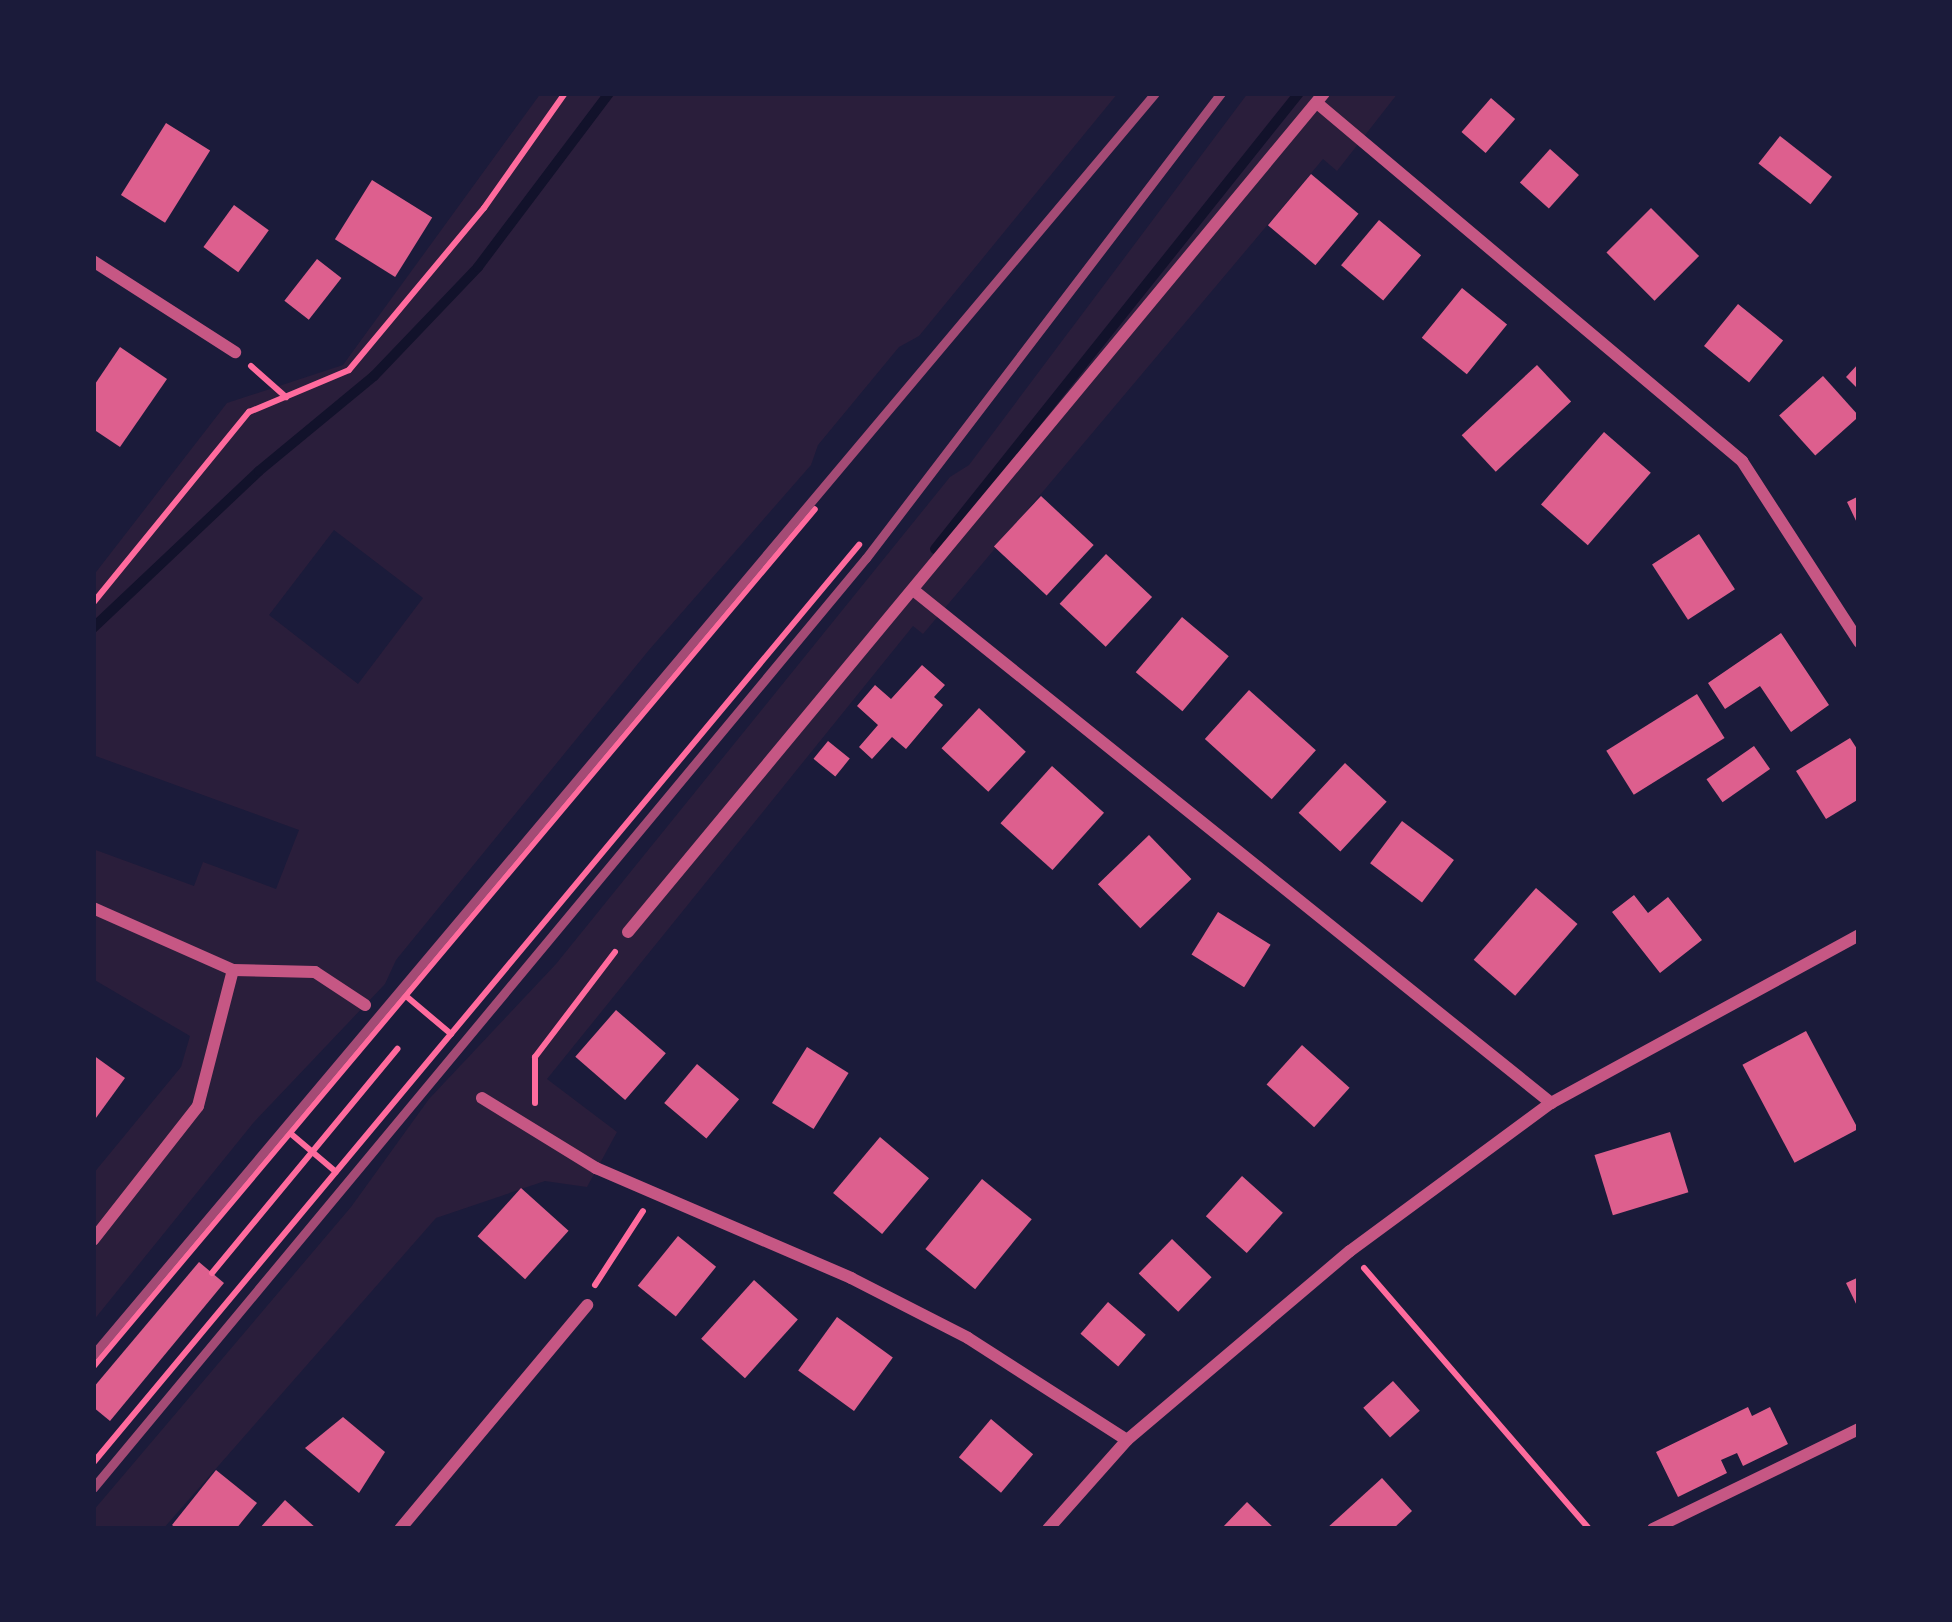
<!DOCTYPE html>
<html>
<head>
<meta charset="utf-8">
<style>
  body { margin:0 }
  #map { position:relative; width:1952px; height:1622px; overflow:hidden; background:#1b1b3a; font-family:"Noto Sans",sans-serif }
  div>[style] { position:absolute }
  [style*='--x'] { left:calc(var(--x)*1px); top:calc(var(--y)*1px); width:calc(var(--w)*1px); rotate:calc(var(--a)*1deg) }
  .green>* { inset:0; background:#2a1e3b }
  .stream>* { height:10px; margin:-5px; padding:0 5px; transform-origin:5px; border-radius:5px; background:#12122b }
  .building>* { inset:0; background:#dd5f8e; transform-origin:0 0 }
  .path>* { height:6px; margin:-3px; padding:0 3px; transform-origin:3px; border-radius:3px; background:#ff6b9d }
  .minor>* { height:12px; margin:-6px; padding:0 6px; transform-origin:6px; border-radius:6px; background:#c65784 }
  .rail>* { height:9px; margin:-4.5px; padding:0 4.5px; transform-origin:4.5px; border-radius:4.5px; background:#a44b75 }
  span { translate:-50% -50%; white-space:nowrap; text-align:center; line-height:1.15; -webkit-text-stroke:12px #1b1b3a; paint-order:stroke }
  .frame { position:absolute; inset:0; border:96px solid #1b1b3a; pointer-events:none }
</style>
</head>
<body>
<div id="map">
  <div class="green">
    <i style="clip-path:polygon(evenodd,541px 93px,1118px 93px,919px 336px,899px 347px,818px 445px,811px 465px,649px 650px,396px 960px,385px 984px,254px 1122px,93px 1321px,93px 1174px,181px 1067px,190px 1036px,93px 979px,93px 849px,194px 886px,203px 862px,276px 889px,299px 830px,93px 755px,93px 576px,227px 403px,343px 365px,541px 93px,334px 530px,423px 598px,358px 684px,269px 615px,334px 530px)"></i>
    <i style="clip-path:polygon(1248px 93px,1398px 93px,1337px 171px,1323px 159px,923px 634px,913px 626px,547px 1079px,617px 1132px,587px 1187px,545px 1181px,436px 1218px,163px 1529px,93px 1529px,93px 1511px,351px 1207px,429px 1099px,556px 964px,950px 477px,969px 465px)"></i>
  </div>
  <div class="stream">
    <i style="--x:935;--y:549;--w:583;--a:-51.4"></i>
    <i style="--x:93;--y:628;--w:228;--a:-43.4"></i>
    <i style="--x:259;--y:471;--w:149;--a:-39.6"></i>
    <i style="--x:374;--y:376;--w:151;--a:-46.3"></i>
    <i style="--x:478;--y:267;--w:218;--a:-53"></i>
  </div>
  <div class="building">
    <i style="left:1491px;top:98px;width:32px;height:45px;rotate:41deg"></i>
    <i style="left:166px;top:123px;width:52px;height:85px;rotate:32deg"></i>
    <i style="left:1780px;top:136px;width:66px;height:35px;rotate:38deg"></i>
    <i style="left:1550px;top:149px;width:39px;height:45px;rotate:42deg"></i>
    <i style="left:1311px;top:174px;width:62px;height:67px;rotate:40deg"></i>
    <i style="left:372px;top:180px;width:71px;height:70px;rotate:32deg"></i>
    <i style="left:234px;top:205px;width:43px;height:52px;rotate:36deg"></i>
    <i style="left:1651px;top:208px;width:68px;height:63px;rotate:45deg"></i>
    <i style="left:1379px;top:220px;width:55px;height:59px;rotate:40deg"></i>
    <i style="left:317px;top:259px;width:31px;height:53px;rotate:38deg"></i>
    <i style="left:1462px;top:288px;width:58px;height:64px;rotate:39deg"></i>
    <i style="left:1738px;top:304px;width:58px;height:54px;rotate:39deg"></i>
    <i style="clip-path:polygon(120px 347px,167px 379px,120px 447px,93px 429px,93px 387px)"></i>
    <i style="clip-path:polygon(1859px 363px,1859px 390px,1846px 377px)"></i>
    <i style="left:1537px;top:365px;width:50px;height:103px;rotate:47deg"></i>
    <i style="left:1823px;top:376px;width:54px;height:59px;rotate:48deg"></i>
    <i style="left:1604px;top:432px;width:62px;height:96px;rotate:41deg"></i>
    <i style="left:1041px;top:496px;width:72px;height:69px;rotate:43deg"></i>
    <i style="clip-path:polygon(1859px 496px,1859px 527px,1847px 502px)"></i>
    <i style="left:1699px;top:534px;width:66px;height:56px;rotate:57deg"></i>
    <i style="left:1106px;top:554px;width:63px;height:68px;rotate:43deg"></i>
    <i style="left:1182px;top:617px;width:61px;height:72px;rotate:40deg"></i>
    <i style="clip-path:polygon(1781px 633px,1829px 705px,1791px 732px,1760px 686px,1725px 709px,1708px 683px)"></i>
    <i style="clip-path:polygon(922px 665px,945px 685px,934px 697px,943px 705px,906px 749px,892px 737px,872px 759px,859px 747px,878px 725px,857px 706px,875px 685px,891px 699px)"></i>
    <i style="left:1249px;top:690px;width:90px;height:66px;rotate:42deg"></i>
    <i style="left:1697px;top:694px;width:52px;height:107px;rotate:58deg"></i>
    <i style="left:979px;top:708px;width:64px;height:55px;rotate:43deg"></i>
    <i style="clip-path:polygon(1850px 738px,1859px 752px,1859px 799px,1826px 819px,1796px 771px)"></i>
    <i style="left:828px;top:741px;width:28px;height:23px;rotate:39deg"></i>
    <i style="left:1754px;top:746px;width:28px;height:58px;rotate:55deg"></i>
    <i style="left:1345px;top:763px;width:57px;height:68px;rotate:43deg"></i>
    <i style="left:1052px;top:766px;width:70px;height:77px;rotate:42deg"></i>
    <i style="left:1402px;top:821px;width:65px;height:53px;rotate:37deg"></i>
    <i style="left:1149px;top:835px;width:61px;height:71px;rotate:46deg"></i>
    <i style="left:1536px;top:888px;width:55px;height:95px;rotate:41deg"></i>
    <i style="clip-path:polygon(1634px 895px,1648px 913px,1668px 897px,1702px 940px,1660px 973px,1612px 912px)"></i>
    <i style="left:1218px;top:912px;width:62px;height:50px;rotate:32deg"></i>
    <i style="left:616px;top:1010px;width:66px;height:62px;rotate:41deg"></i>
    <i style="left:1806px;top:1031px;width:111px;height:72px;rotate:62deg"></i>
    <i style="left:1302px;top:1045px;width:64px;height:53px;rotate:42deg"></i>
    <i style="left:807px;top:1047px;width:49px;height:66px;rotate:32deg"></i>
    <i style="clip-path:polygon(93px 1055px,125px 1078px,93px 1122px)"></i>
    <i style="left:697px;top:1064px;width:55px;height:51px;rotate:40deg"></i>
    <i style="left:1670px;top:1132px;width:63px;height:79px;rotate:73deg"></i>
    <i style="left:880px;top:1137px;width:64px;height:73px;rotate:40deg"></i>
    <i style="left:1242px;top:1176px;width:55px;height:54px;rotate:42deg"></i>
    <i style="left:982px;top:1179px;width:64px;height:90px;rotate:39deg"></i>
    <i style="left:521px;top:1188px;width:64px;height:65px;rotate:42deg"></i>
    <i style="left:678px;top:1236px;width:49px;height:64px;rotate:39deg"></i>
    <i style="left:1172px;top:1239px;width:55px;height:48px;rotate:44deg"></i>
    <i style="clip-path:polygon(199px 1262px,224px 1283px,110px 1421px,93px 1407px,93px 1388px)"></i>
    <i style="clip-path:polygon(1859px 1277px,1859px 1310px,1846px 1283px)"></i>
    <i style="left:754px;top:1280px;width:59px;height:79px;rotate:42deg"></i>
    <i style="left:1108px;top:1302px;width:50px;height:42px;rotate:41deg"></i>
    <i style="left:837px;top:1317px;width:69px;height:66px;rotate:36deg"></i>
    <i style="left:1393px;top:1381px;width:40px;height:40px;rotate:48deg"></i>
    <i style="clip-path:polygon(1748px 1407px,1752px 1416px,1770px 1407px,1788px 1444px,1743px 1466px,1737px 1453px,1721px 1460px,1727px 1473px,1678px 1497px,1656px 1452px)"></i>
    <i style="clip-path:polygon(343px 1417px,385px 1452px,359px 1493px,305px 1448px)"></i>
    <i style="left:991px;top:1419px;width:55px;height:50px;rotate:40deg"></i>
    <i style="clip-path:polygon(216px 1470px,257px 1503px,236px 1529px,177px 1529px,172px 1525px)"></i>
    <i style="clip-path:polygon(1382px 1478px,1412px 1511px,1393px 1529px,1326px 1529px)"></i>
    <i style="clip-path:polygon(285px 1500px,317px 1529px,259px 1529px)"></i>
    <i style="clip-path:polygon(1247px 1502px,1275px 1529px,1221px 1529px)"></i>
  </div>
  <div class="path">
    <i style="--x:251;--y:366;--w:47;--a:41.5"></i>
    <i style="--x:93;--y:603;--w:247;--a:-50.8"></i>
    <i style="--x:249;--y:412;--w:108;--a:-22.8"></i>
    <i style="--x:349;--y:370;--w:211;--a:-50.2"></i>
    <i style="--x:484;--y:208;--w:141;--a:-54.8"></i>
    <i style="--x:406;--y:996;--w:59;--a:40.2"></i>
    <i style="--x:535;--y:1103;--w:46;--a:-90"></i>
    <i style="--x:535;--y:1057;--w:132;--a:-52.7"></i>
    <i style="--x:290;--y:1133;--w:60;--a:40.3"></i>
    <i style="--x:1364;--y:1268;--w:345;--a:49.2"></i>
    <i style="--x:212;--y:1273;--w:291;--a:-50.4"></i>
    <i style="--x:595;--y:1285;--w:88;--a:-57"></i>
    <i style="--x:93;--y:1367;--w:1121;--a:-49.92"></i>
    <i style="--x:93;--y:1463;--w:1196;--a:-50.16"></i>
  </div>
  <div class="minor">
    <i style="--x:1317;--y:103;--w:556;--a:40.11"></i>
    <i style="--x:1742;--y:461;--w:216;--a:57.1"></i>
    <i style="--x:93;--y:261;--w:169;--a:32.7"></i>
    <i style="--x:917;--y:593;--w:814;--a:38.81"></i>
    <i style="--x:93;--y:908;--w:153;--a:23.9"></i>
    <i style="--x:233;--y:970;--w:82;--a:1.4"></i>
    <i style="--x:315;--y:972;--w:60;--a:33.4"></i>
    <i style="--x:628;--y:932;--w:1090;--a:-50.32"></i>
    <i style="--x:482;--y:1098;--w:134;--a:31.6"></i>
    <i style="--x:596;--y:1168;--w:278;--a:23.3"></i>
    <i style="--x:851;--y:1278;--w:131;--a:27.1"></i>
    <i style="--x:968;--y:1338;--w:189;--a:32.7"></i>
    <i style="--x:93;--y:1240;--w:170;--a:-51.9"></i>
    <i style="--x:198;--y:1106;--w:140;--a:-75.6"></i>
    <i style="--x:400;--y:1529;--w:292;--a:-50.1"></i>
    <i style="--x:1048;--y:1529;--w:119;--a:-48.4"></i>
    <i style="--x:1127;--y:1440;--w:292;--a:-40.3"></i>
    <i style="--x:1350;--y:1251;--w:250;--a:-36.4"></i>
    <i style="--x:1551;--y:1103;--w:351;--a:-28.6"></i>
    <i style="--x:1653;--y:1529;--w:229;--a:-25.9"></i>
  </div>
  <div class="rail">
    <i style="--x:93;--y:1355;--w:1649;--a:-49.92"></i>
    <i style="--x:93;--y:1488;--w:1209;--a:-50.27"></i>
    <i style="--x:866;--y:558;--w:585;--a:-52.64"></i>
  </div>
  <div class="frame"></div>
</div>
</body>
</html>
